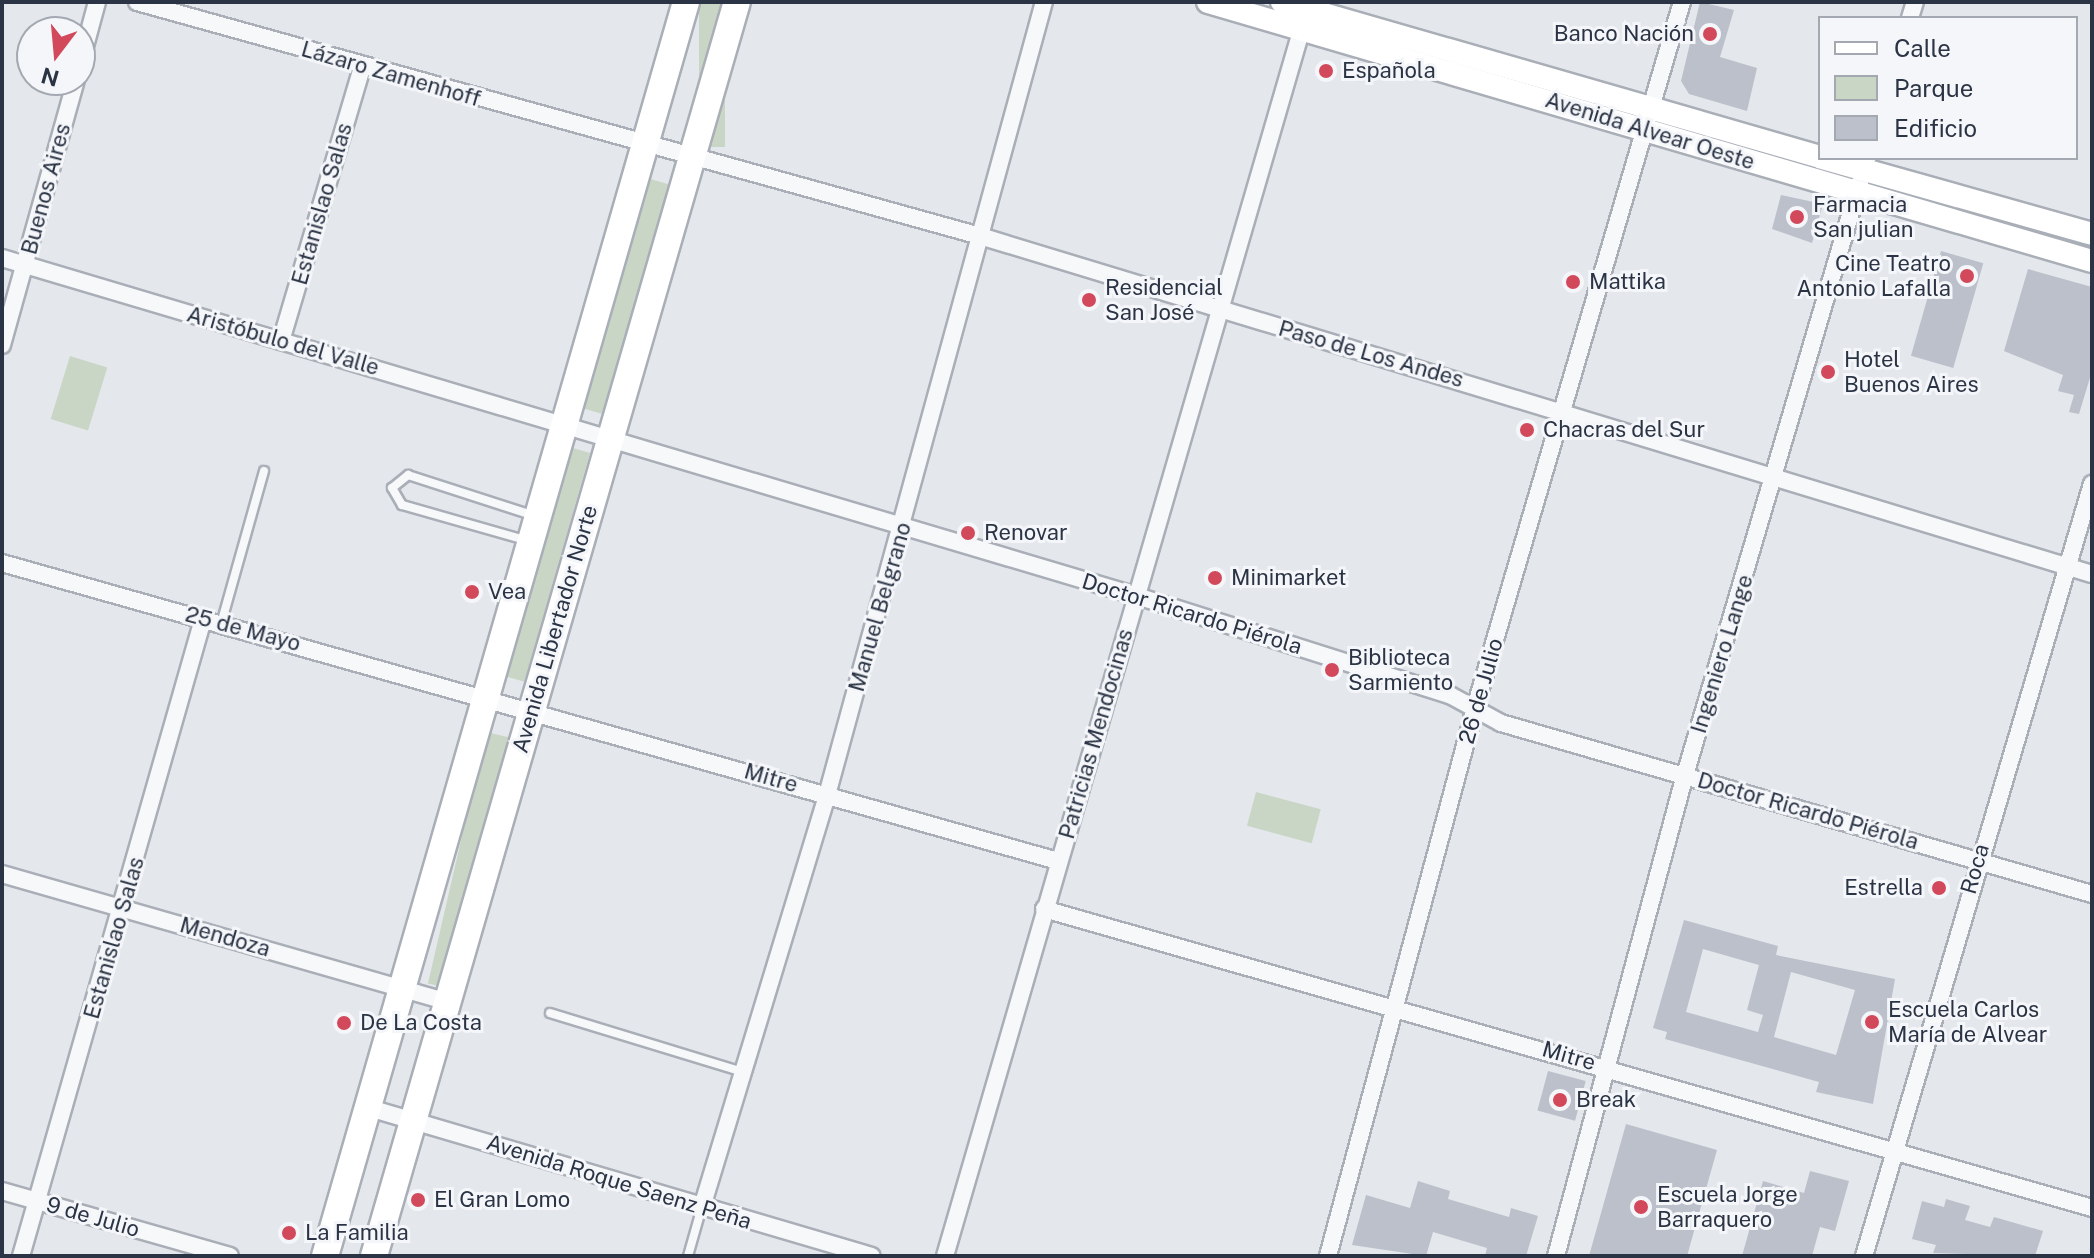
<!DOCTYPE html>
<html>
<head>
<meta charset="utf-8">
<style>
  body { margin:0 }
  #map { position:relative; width:2094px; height:1258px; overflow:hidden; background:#e4e7ec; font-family:"Public Sans",sans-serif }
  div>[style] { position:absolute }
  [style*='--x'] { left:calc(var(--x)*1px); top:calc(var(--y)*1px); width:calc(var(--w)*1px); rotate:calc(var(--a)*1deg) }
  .green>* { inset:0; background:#c9d6c5; transform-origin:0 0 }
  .building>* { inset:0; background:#bbc0ca; transform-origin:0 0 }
  .roads { filter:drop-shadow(2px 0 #a9aeb7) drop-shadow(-2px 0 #a9aeb7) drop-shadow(0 2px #a9aeb7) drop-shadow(0 -2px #a9aeb7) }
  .service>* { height:8px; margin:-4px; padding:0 4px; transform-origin:4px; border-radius:4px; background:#f7f8fa }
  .minor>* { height:16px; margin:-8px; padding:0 8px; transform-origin:8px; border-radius:8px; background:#f7f8fa }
  .secondary>* { height:22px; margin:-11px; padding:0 11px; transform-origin:11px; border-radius:11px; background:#fff }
  .trunk>* { height:26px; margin:-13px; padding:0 13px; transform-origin:13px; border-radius:13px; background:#fff }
  .dots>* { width:22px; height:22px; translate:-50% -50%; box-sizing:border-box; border:4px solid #f4f6f9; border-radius:50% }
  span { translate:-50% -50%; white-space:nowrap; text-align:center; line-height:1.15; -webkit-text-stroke:6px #f4f6f9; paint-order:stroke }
  .poi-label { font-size:22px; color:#2b3445 }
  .right { translate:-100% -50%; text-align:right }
  .left { translate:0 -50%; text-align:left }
  .street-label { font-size:22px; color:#2b3445 }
  .frame { position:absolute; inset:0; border:4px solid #2b3445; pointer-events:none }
  .legend { position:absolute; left:1818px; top:16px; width:260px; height:144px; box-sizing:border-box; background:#f4f6f9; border:2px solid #a4a8b1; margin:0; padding:10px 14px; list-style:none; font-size:24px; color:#2b3445 }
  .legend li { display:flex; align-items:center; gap:16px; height:40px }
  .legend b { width:40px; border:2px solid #a4a8b1 }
  .north { position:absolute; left:16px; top:16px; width:80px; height:80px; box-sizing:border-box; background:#f4f6f9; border:2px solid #a4a8b1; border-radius:50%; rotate:196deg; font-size:22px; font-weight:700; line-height:32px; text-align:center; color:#2b3445 }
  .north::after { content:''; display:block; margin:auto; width:28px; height:36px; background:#d1495b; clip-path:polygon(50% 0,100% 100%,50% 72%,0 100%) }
</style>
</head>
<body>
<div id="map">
  <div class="green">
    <i style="left:699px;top:2px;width:26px;height:145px"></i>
    <i style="left:647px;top:178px;width:25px;height:239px;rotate:16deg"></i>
    <i style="left:70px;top:356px;width:39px;height:66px;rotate:17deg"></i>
    <i style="left:566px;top:446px;width:25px;height:238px;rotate:16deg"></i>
    <i style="left:486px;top:732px;width:27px;height:258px;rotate:13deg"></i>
    <i style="left:1256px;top:792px;width:67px;height:35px;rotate:15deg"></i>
  </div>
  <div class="building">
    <i style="clip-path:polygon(1700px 2px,1734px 10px,1720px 57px,1757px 68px,1747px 111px,1689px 94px,1681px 81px)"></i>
    <i style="clip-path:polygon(1781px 195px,1823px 204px,1812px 243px,1772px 229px)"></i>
    <i style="left:1941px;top:251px;width:44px;height:109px;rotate:16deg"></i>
    <i style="clip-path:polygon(2028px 269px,2092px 287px,2092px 371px,2079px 414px,2069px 412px,2074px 395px,2058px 391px,2063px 375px,2004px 351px)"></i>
    <i style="clip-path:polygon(evenodd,1684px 920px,1778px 946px,1776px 955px,1895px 979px,1873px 1104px,1816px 1092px,1819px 1082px,1665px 1039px,1667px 1032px,1653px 1028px,1684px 920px,1703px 949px,1759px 965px,1747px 1010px,1763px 1015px,1758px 1032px,1686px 1012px,1703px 949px,1684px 920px,1791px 972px,1855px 990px,1836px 1055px,1774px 1037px,1791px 972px)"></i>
    <i style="left:1548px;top:1071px;width:39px;height:41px;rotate:15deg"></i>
    <i style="clip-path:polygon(1626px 1124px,1717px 1150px,1687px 1256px,1589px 1256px)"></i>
    <i style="clip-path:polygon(1810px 1171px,1849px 1181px,1835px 1231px,1820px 1227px,1812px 1256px,1742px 1256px,1763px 1181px,1804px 1193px)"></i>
    <i style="clip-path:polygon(1418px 1181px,1450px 1191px,1448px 1199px,1509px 1217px,1511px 1208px,1538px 1216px,1526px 1256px,1485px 1256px,1487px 1248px,1433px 1232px,1426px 1256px,1352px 1245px,1366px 1195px,1410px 1208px)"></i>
    <i style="clip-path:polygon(1946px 1199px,1970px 1206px,1965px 1220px,1990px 1227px,1994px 1217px,2043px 1231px,2035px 1256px,1933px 1253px,1936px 1245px,1912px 1239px,1922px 1201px,1944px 1207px)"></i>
  </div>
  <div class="roads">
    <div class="service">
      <i style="--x:525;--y:540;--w:128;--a:-164.1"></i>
      <i style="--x:402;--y:505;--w:20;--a:-120"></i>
      <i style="--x:392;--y:488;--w:21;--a:-39"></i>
      <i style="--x:408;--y:475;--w:133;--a:17.9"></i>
      <i style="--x:221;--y:624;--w:159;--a:-74.3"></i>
      <i style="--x:550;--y:1013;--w:202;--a:17"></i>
      <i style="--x:688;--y:1256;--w:51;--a:-74.1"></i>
    </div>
    <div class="minor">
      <i style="--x:137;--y:2;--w:875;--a:15.51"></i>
      <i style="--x:980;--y:236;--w:1162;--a:16.91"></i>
      <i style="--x:1910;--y:18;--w:17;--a:-73"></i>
      <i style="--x:80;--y:65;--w:65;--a:-74.9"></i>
      <i style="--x:2;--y:258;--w:1184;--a:16.58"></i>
      <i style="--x:1137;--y:596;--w:328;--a:17.6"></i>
      <i style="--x:1450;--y:695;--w:58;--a:28.8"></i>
      <i style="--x:1501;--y:723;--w:615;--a:16.14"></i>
      <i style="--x:281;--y:341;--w:286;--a:-73.5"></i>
      <i style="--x:2;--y:345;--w:275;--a:-74.4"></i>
      <i style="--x:2;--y:563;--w:1097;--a:15.76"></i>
      <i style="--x:2;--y:874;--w:465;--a:16"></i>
      <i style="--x:1044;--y:909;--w:1090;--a:15.92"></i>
      <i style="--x:366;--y:1107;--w:527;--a:16.41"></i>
      <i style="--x:2;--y:1191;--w:237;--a:15.9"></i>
      <i style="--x:702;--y:1207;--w:431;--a:-73.1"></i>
      <i style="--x:827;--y:795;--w:822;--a:-74.7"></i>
      <i style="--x:21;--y:1256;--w:662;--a:-74.05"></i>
      <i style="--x:945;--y:1256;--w:1286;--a:-73.79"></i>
      <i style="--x:1328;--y:1256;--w:567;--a:-74.98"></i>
      <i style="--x:1475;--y:708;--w:736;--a:-73.66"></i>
      <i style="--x:1556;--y:1256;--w:498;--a:-75"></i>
      <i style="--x:1685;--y:775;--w:643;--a:-73.57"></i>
      <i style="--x:1864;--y:1256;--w:805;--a:-73.55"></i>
    </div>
    <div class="secondary">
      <i style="--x:1208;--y:2;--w:921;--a:16.33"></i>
      <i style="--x:1282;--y:2;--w:560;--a:16.07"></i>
      <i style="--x:1822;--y:158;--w:280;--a:15.7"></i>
    </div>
    <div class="trunk">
      <i style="--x:325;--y:1256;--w:1305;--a:-73.94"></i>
      <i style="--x:374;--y:1256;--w:1305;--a:-73.86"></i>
    </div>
  </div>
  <div class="dots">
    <i style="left:1710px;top:34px;background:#d1495b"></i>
    <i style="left:1326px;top:71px;background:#d1495b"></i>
    <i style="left:1797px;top:217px;background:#d1495b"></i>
    <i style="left:1967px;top:276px;background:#d1495b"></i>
    <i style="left:1573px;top:282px;background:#d1495b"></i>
    <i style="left:1089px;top:300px;background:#d1495b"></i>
    <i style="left:1828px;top:372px;background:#d1495b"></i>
    <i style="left:1527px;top:430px;background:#d1495b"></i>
    <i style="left:968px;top:533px;background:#d1495b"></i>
    <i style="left:1215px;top:578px;background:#d1495b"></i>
    <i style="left:472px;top:592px;background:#d1495b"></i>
    <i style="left:1332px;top:670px;background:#d1495b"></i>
    <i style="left:1939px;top:888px;background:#d1495b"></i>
    <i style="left:1872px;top:1022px;background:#d1495b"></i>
    <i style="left:344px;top:1023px;background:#d1495b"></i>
    <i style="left:1560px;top:1100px;background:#d1495b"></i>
    <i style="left:418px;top:1200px;background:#d1495b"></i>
    <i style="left:1641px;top:1207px;background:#d1495b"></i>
    <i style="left:289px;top:1233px;background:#d1495b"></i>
  </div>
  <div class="poi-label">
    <span class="right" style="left:1694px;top:34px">Banco Nación</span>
    <span class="left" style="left:1342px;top:71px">Española</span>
    <span class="left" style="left:1813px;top:217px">Farmacia<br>San julian</span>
    <span class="right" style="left:1951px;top:276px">Cine Teatro<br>Antonio Lafalla</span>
    <span class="left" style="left:1589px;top:282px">Mattika</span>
    <span class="left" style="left:1105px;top:300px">Residencial<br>San José</span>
    <span class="left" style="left:1844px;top:372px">Hotel<br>Buenos Aires</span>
    <span class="left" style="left:1543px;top:430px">Chacras del Sur</span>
    <span class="left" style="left:984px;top:533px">Renovar</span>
    <span class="left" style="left:1231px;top:578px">Minimarket</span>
    <span class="left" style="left:488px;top:592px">Vea</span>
    <span class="left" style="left:1348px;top:670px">Biblioteca<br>Sarmiento</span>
    <span class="right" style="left:1923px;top:888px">Estrella</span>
    <span class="left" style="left:1888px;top:1022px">Escuela Carlos<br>María de Alvear</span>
    <span class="left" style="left:360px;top:1023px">De La Costa</span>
    <span class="left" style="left:1576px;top:1100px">Break</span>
    <span class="left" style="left:1657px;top:1207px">Escuela Jorge<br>Barraquero</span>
    <span class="left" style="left:434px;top:1200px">El Gran Lomo</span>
    <span class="left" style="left:305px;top:1233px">La Familia</span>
  </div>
  <div class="street-label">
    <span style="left:391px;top:74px;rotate:16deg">Lázaro Zamenhoff</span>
    <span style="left:1650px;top:131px;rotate:17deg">Avenida Alvear Oeste</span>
    <span style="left:46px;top:189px;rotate:-75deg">Buenos Aires</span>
    <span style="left:322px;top:204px;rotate:-74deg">Estanislao Salas</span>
    <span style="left:283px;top:341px;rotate:16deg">Aristóbulo del Valle</span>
    <span style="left:1371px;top:354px;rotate:16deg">Paso de Los Andes</span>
    <span style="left:880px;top:607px;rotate:-74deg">Manuel Belgrano</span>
    <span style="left:1192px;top:614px;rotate:17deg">Doctor Ricardo Piérola</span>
    <span style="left:243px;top:629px;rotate:15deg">25 de Mayo</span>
    <span style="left:555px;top:629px;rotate:-74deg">Avenida Libertador Norte</span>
    <span style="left:1722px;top:654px;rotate:-73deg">Ingeniero Lange</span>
    <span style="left:1481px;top:691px;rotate:-74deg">26 de Julio</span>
    <span style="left:1096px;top:734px;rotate:-74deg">Patricias Mendocinas</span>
    <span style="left:771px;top:778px;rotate:16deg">Mitre</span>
    <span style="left:1808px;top:811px;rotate:16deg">Doctor Ricardo Piérola</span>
    <span style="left:1975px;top:869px;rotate:-74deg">Roca</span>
    <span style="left:225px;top:937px;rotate:16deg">Mendoza</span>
    <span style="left:114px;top:938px;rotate:-74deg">Estanislao Salas</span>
    <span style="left:1569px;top:1056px;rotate:16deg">Mitre</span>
    <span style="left:619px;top:1182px;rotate:17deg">Avenida Roque Saenz Peña</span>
    <span style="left:93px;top:1217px;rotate:16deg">9 de Julio</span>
  </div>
  <div class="frame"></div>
  <ul class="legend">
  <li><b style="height:10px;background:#fff"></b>Calle</li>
  <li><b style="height:22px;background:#c9d6c5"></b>Parque</li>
  <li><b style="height:22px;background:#bbc0ca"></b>Edificio</li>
  </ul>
  <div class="north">N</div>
</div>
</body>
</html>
